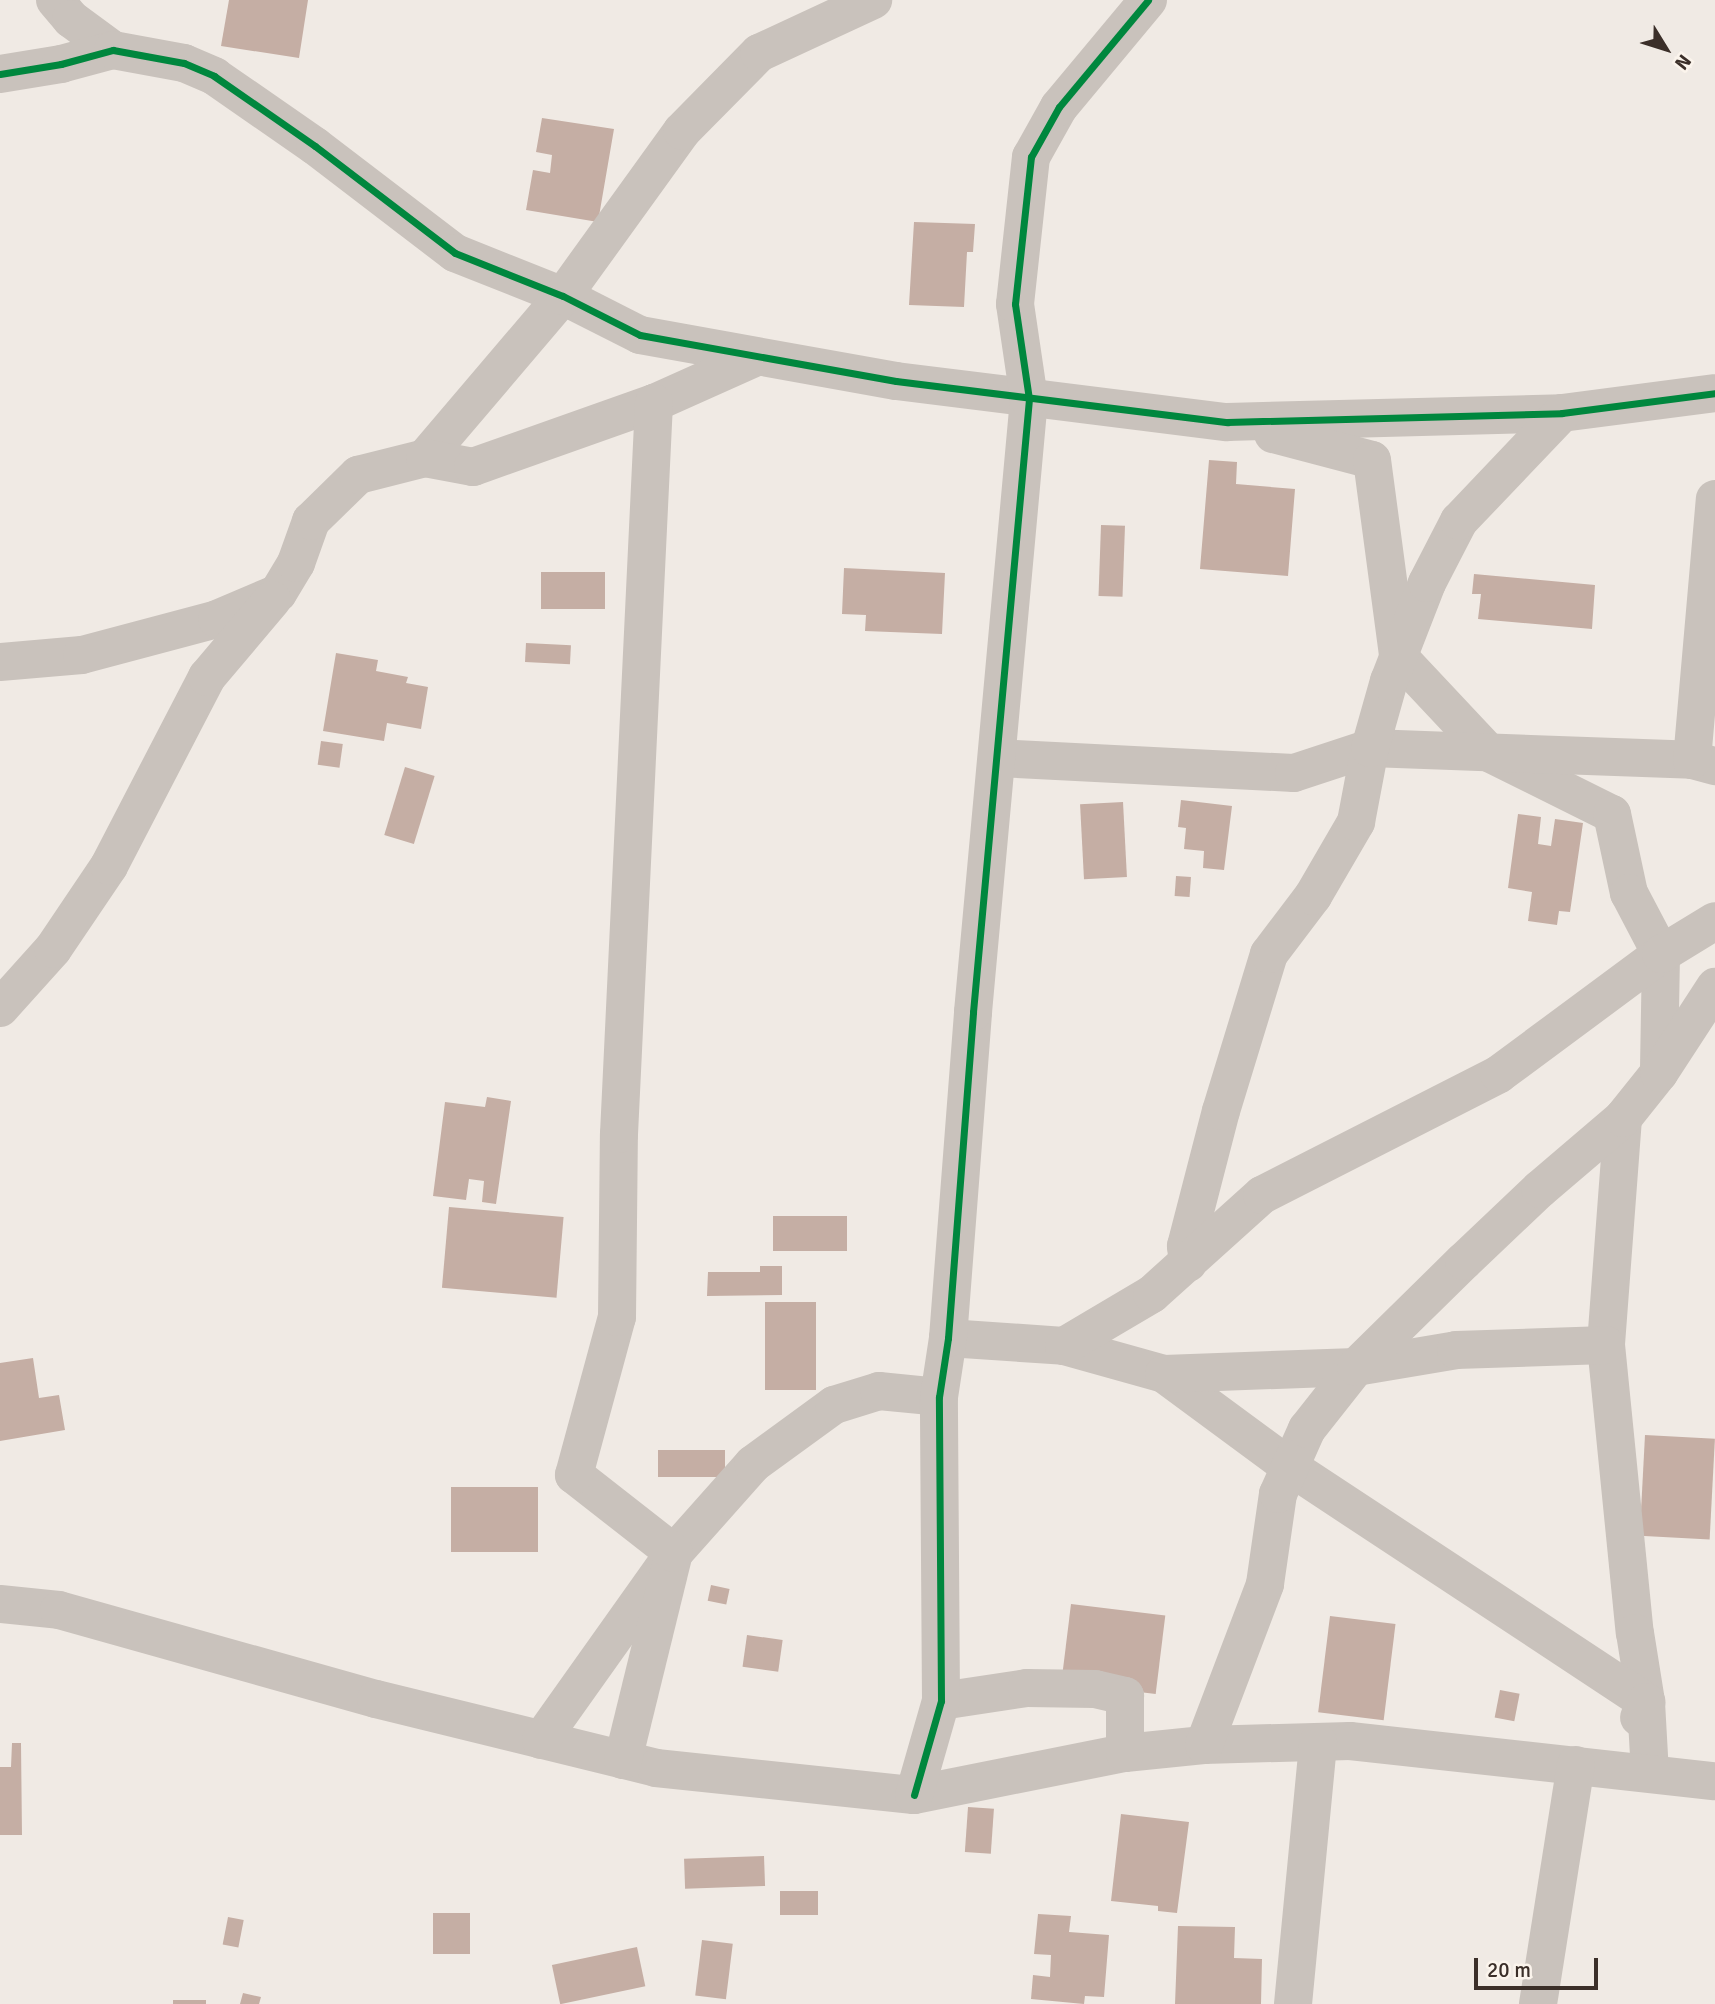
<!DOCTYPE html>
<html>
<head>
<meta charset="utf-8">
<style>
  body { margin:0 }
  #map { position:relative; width:1715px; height:2004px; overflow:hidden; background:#f0eae4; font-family:Signika,sans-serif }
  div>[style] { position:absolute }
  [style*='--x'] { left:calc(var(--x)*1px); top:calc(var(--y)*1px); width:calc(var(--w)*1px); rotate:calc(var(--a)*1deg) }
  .building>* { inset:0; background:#c5aea4; transform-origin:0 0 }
  .street>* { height:38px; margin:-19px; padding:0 19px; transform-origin:19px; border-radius:19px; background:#c9c2bc }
  .cycleway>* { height:7px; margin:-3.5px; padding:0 3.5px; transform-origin:3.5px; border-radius:3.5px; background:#00873e }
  span { translate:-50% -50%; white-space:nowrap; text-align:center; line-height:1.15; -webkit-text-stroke:7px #fbf4ec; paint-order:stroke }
  .north { position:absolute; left:1631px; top:14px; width:70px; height:70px; -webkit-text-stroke:5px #fbf4ec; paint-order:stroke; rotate:128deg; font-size:19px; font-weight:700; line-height:28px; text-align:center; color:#3b2f29 }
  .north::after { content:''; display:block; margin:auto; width:24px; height:32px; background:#3b2f29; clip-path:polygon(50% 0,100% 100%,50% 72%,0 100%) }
  .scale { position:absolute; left:1474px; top:1958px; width:124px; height:32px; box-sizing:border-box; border:4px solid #3b2f29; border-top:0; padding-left:9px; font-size:21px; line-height:24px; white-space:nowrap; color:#3b2f29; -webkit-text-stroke:5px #fbf4ec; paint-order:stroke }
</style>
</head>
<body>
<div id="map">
  <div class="building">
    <i style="clip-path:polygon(229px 0,308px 0,299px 58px,221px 46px)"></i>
    <i style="clip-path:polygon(542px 118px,614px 129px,598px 222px,526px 210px,533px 170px,550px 173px,552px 155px,536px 152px)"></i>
    <i style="clip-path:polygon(914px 222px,975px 224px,973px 252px,967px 252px,964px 307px,909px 305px)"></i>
    <i style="clip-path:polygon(1209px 460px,1237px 462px,1236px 484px,1295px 489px,1288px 576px,1200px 569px)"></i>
    <i style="left:1101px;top:525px;width:24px;height:71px;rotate:2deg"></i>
    <i style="clip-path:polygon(844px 568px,945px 573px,942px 634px,865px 631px,866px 615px,842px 614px)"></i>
    <i style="left:605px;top:572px;width:37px;height:64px;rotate:90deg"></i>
    <i style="clip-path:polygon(1474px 574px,1595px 585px,1592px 629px,1478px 619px,1481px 594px,1472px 594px)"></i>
    <i style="left:526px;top:643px;width:45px;height:19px;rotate:3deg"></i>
    <i style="clip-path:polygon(336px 653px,378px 660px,376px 671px,408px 677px,406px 683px,428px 687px,421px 729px,387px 723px,384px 741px,323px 731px)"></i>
    <i style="left:321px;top:741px;width:22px;height:24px;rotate:8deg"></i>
    <i style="left:405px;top:767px;width:31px;height:71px;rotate:17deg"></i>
    <i style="clip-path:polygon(1181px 800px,1232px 806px,1224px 870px,1203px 868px,1204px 851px,1184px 849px,1186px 828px,1178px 827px)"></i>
    <i style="left:1123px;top:802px;width:75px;height:43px;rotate:87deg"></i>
    <i style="clip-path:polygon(1518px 814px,1541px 817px,1538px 844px,1551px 846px,1555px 819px,1583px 823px,1570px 912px,1559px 911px,1557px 925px,1528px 921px,1532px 892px,1508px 888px)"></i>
    <i style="left:1176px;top:876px;width:15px;height:20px;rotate:4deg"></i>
    <i style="clip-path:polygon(487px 1097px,511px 1101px,496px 1204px,482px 1202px,484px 1181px,469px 1179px,466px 1200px,433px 1196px,445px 1102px,485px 1107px)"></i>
    <i style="left:449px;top:1207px;width:115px;height:81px;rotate:5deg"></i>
    <i style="left:847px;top:1216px;width:35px;height:74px;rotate:90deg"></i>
    <i style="clip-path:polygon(760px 1266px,782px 1266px,782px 1295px,707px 1296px,708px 1272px,760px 1272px)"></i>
    <i style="left:765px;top:1302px;width:51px;height:88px"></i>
    <i style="clip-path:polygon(33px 1358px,39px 1398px,59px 1395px,65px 1430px,0 1441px,0 1363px)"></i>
    <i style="left:1645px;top:1435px;width:70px;height:101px;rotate:3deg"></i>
    <i style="left:658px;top:1450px;width:67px;height:27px"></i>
    <i style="left:451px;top:1487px;width:87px;height:65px"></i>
    <i style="left:711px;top:1585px;width:19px;height:16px;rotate:12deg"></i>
    <i style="left:1071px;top:1604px;width:95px;height:79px;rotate:7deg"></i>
    <i style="left:1330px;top:1616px;width:66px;height:97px;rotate:7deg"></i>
    <i style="left:747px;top:1635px;width:36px;height:32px;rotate:8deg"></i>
    <i style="left:1500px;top:1690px;width:20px;height:28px;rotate:11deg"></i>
    <i style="clip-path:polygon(12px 1743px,21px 1743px,22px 1835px,0 1835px,0 1767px,11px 1767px)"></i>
    <i style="left:968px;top:1807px;width:26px;height:45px;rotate:4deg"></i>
    <i style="clip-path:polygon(1121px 1814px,1189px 1822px,1177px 1913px,1158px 1911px,1158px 1906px,1111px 1901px)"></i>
    <i style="left:764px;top:1856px;width:30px;height:80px;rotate:88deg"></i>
    <i style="left:780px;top:1891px;width:38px;height:24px"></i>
    <i style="left:470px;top:1913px;width:41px;height:37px;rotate:90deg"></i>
    <i style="clip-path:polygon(1038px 1914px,1071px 1916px,1069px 1932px,1109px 1935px,1104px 1997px,1085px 1996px,1084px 2004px,1031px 1999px,1033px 1975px,1050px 1977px,1051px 1955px,1034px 1954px)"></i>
    <i style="left:228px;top:1917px;width:16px;height:28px;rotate:11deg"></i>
    <i style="clip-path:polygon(1178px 1926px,1235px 1927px,1234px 1958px,1262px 1959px,1261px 2004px,1175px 2004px)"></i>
    <i style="left:702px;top:1940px;width:31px;height:56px;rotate:7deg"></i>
    <i style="left:637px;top:1947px;width:40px;height:87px;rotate:78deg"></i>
    <i style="clip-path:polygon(243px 1993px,261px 1997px,259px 2004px,240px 2004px)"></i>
    <i style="left:173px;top:2000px;width:33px;height:4px"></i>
  </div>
  <div class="street">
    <i style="--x:55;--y:0;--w:25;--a:50"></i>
    <i style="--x:71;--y:19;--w:52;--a:36.4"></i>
    <i style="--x:0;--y:74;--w:62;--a:-9.3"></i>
    <i style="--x:61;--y:64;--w:54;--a:-15.1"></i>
    <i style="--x:113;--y:50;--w:72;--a:10.4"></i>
    <i style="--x:184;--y:63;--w:33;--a:23"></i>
    <i style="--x:214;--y:76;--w:123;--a:34.7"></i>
    <i style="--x:315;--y:146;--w:176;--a:37.4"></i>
    <i style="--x:455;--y:253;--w:116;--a:21.7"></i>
    <i style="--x:563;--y:296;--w:86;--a:26.9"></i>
    <i style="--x:640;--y:335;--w:260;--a:10.2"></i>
    <i style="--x:896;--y:381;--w:334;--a:7.1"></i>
    <i style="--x:1227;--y:422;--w:335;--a:-1.5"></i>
    <i style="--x:1562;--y:413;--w:154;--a:-7.4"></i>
    <i style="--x:1273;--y:434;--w:102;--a:14.7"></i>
    <i style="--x:1372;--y:460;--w:198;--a:82.4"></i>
    <i style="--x:1398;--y:656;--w:133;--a:46.8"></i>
    <i style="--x:1489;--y:753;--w:137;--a:26.4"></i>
    <i style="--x:1612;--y:814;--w:81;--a:77.9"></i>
    <i style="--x:1629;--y:893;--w:69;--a:62.3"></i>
    <i style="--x:1661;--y:954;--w:119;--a:91"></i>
    <i style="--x:425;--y:458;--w:213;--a:-49.6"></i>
    <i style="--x:563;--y:296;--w:203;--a:-54.2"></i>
    <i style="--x:682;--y:131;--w:110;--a:-45.4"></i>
    <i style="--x:759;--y:53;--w:126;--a:-24.9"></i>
    <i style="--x:0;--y:662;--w:82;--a:-4.9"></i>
    <i style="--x:82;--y:655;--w:140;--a:-14.9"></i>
    <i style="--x:217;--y:619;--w:66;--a:-23.1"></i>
    <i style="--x:278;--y:593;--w:35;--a:-59"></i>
    <i style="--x:296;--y:563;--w:45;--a:-70.3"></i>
    <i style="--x:311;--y:521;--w:66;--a:-44.4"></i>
    <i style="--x:358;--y:475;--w:69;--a:-14.2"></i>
    <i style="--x:425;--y:458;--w:49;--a:10.6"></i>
    <i style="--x:473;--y:467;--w:192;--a:-19.5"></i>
    <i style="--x:654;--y:403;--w:113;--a:-24.1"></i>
    <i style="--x:997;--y:758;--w:297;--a:2.9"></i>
    <i style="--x:1294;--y:773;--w:80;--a:-18.2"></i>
    <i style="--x:1370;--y:748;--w:322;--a:2.1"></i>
    <i style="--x:1692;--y:760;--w:24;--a:15"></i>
    <i style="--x:1692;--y:760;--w:262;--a:-85"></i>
    <i style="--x:0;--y:1008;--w:79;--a:-48.1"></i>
    <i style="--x:53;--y:949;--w:100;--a:-56"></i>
    <i style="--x:109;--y:866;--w:213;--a:-62.6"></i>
    <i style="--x:207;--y:677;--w:101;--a:-49.8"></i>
    <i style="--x:1623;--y:1118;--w:228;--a:94.3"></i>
    <i style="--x:1606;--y:1345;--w:289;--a:84.3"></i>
    <i style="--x:1635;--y:1633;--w:70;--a:80.9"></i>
    <i style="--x:1646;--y:1702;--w:17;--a:114"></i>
    <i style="--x:1188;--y:1263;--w:17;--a:-97"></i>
    <i style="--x:1186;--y:1246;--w:139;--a:-75.5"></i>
    <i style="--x:1221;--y:1111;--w:164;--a:-73"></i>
    <i style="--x:1269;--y:954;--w:73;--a:-52.8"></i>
    <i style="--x:1313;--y:896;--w:86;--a:-59.8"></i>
    <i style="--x:1356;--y:822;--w:75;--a:-79.3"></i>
    <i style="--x:1370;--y:748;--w:70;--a:-74.2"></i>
    <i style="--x:1389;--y:681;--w:105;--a:-68.8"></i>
    <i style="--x:1427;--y:583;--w:70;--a:-62.7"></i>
    <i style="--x:1459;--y:521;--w:149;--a:-46.4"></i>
    <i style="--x:948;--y:1338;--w:116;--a:3.9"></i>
    <i style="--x:1064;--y:1346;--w:104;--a:15.6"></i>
    <i style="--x:1164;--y:1374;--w:157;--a:36.4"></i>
    <i style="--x:1290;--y:1467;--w:427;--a:33.4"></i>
    <i style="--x:1646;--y:1702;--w:71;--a:86.8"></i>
    <i style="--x:1064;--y:1346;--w:102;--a:-30.6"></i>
    <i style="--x:1152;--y:1294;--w:148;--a:-42"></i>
    <i style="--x:1262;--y:1195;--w:266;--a:-27"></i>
    <i style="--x:1499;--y:1074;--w:202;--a:-36.5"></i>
    <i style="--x:1661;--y:954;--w:63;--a:-31.4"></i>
    <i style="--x:1164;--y:1374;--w:192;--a:-2.1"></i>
    <i style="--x:1356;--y:1367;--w:101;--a:-9.6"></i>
    <i style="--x:1456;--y:1350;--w:150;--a:-1.9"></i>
    <i style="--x:0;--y:1604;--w:59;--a:5.8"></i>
    <i style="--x:59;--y:1610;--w:329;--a:15.7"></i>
    <i style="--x:376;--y:1699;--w:288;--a:13.8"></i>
    <i style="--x:656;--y:1768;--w:259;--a:6"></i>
    <i style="--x:914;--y:1795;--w:215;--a:-11.3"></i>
    <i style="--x:1125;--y:1753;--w:79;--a:-5.8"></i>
    <i style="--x:1204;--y:1745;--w:146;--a:-1.6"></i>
    <i style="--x:1350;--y:1741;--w:367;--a:6.3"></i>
    <i style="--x:941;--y:1701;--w:87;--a:-8.6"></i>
    <i style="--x:1027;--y:1688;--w:68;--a:0.8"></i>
    <i style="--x:1095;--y:1689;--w:31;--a:13"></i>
    <i style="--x:1125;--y:1696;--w:57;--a:90"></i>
    <i style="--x:541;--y:1740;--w:229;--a:-54.6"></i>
    <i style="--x:674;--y:1553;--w:119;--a:-48.4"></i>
    <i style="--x:753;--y:1464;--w:100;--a:-36.1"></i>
    <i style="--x:834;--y:1405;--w:47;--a:-17.3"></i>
    <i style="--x:879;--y:1391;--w:60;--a:5.7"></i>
    <i style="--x:1204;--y:1745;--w:172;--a:-69.2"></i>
    <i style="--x:1265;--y:1584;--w:91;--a:-81.8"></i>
    <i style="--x:1278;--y:1494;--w:71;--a:-66"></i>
    <i style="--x:1307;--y:1429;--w:79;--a:-51.7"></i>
    <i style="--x:1356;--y:1367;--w:151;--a:-44.5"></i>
    <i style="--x:1464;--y:1261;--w:105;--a:-43.5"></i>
    <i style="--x:1540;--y:1189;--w:109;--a:-40.5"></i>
    <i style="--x:1623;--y:1118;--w:58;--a:-51.3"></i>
    <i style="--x:1659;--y:1073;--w:103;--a:-56.9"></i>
    <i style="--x:623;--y:1760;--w:213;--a:-76.2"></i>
    <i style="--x:674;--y:1553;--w:127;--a:-142"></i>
    <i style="--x:574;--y:1475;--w:164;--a:-74.8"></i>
    <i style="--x:617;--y:1317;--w:183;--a:-89.4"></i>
    <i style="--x:619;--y:1134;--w:732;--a:-87.26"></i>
    <i style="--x:914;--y:1795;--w:98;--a:-74"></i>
    <i style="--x:941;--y:1701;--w:304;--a:-90.4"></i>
    <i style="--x:939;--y:1397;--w:60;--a:-81.3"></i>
    <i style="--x:948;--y:1338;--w:327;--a:-85.6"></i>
    <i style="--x:973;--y:1012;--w:616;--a:-84.78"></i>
    <i style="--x:1029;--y:399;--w:96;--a:-98.4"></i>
    <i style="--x:1015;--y:304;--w:148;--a:-83.8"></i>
    <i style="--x:1031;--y:157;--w:57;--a:-60.8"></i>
    <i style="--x:1059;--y:107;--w:139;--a:-50.2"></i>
    <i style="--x:1293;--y:2004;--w:263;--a:-84.5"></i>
    <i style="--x:1538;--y:2004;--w:242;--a:-81"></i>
  </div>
  <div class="cycleway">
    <i style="--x:0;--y:74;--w:62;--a:-9.3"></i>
    <i style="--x:61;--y:64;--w:54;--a:-15.1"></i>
    <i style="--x:113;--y:50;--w:72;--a:10.4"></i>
    <i style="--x:184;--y:63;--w:33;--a:23"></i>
    <i style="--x:214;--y:76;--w:123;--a:34.7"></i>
    <i style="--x:315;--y:146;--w:176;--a:37.4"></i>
    <i style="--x:455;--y:253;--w:116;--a:21.7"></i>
    <i style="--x:563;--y:296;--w:86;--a:26.9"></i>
    <i style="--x:640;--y:335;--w:260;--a:10.2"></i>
    <i style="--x:896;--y:381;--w:334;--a:7.1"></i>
    <i style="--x:1227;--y:422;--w:335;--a:-1.5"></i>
    <i style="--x:1562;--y:413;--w:154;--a:-7.4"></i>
    <i style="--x:914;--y:1795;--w:98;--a:-74"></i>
    <i style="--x:941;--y:1701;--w:304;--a:-90.4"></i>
    <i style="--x:939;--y:1397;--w:60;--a:-81.3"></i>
    <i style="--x:948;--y:1338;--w:327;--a:-85.6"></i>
    <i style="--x:973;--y:1012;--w:616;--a:-84.78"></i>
    <i style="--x:1029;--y:399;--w:96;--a:-98.4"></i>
    <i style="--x:1015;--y:304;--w:148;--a:-83.8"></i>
    <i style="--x:1031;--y:157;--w:57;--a:-60.8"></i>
    <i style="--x:1059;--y:107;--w:139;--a:-50.2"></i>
  </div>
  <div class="north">N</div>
  <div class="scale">20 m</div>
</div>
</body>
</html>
